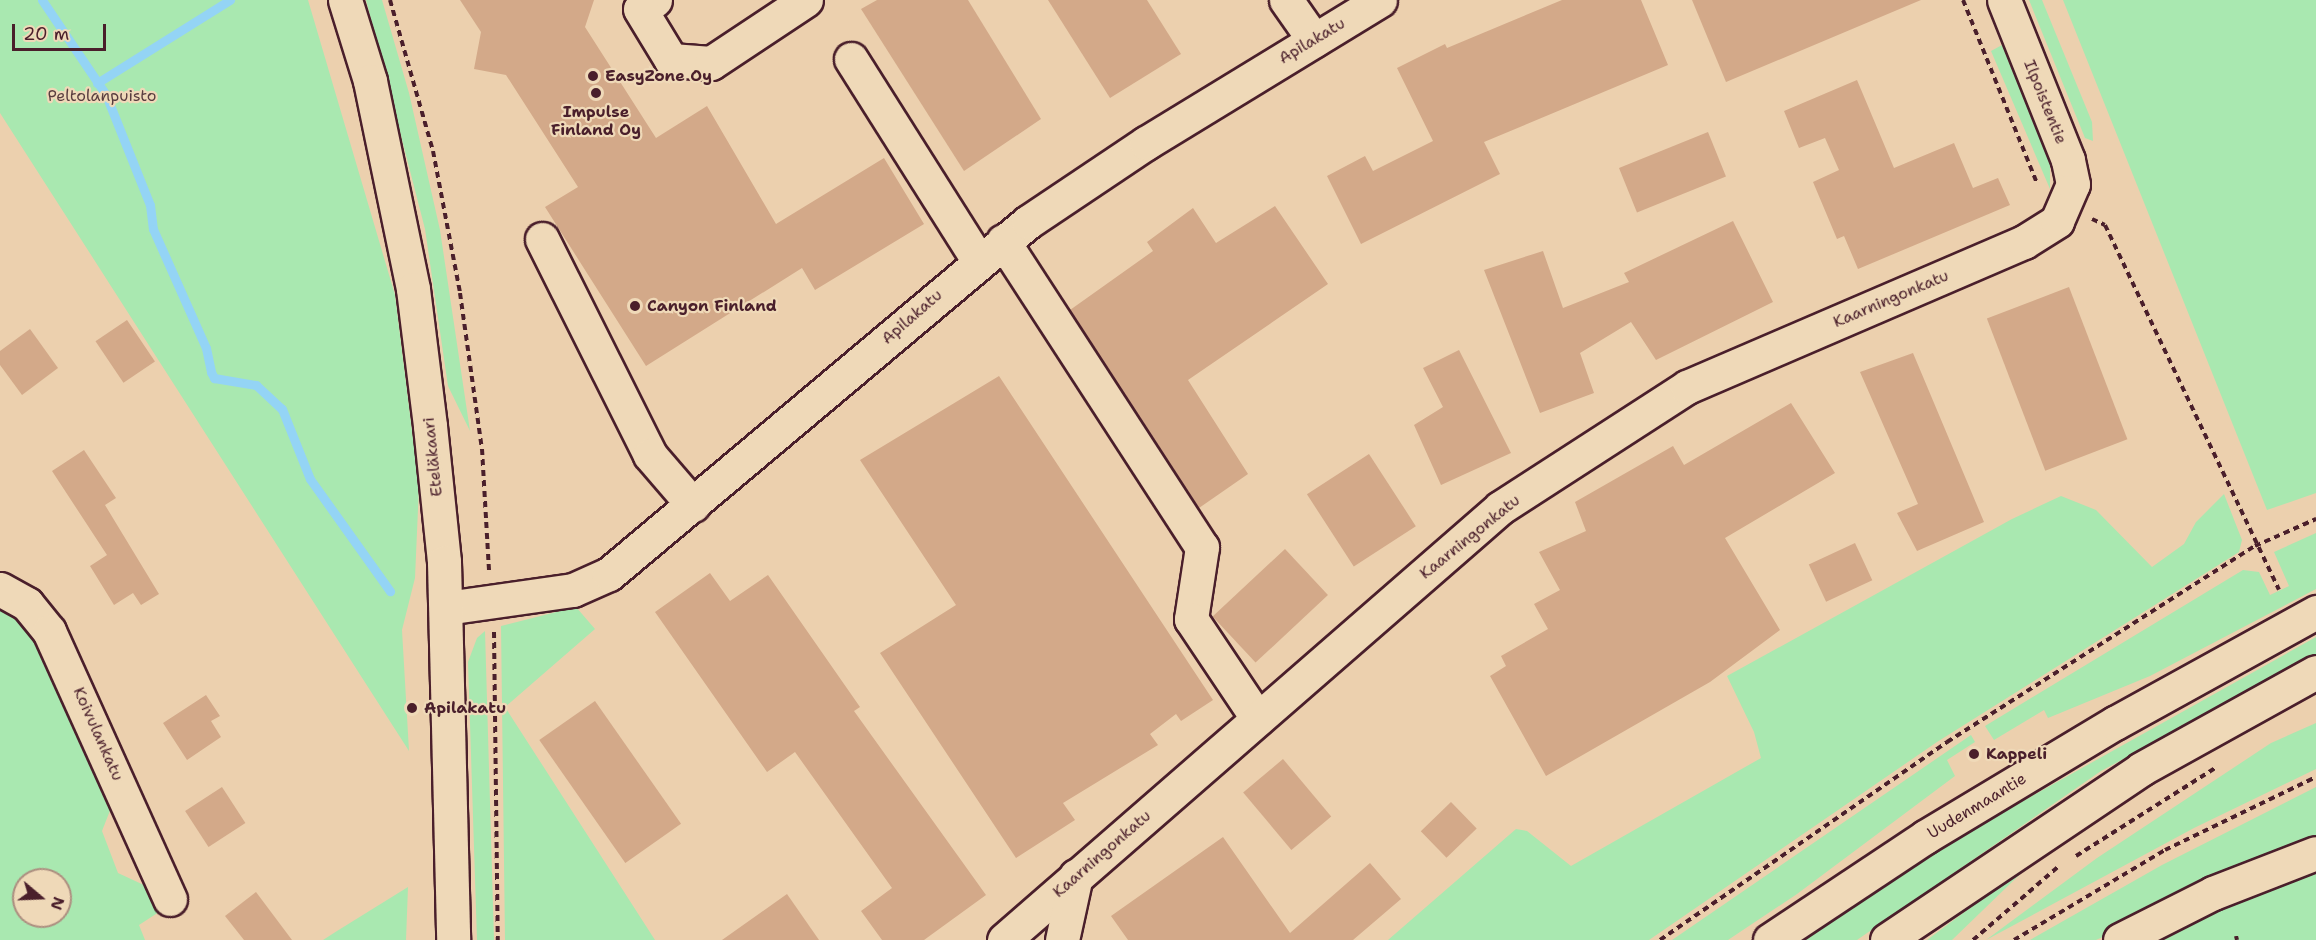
<!DOCTYPE html>
<html>
<head>
<meta charset="utf-8">
<style>
  body { margin:0 }
  #map { position:relative; width:2316px; height:940px; overflow:hidden; background:#ecd0ae; font-family:"Shantell Sans",sans-serif }
  div>[style] { position:absolute }
  [style*='--x'] { left:calc(var(--x)*1px); top:calc(var(--y)*1px); width:calc(var(--w)*1px); rotate:calc(var(--a)*1deg) }
  .green>* { inset:0; background:#a9e8b0 }
  .stream>* { height:9px; margin:-4.5px; padding:0 4.5px; transform-origin:4.5px; border-radius:4.5px; background:#94d4f5 }
  .building>* { inset:0; background:#d3a989; transform-origin:0 0 }
  .path>* { height:4px; margin-top:-2px; transform-origin:0; background:repeating-linear-gradient(90deg,#4a1f2b 0 6px,transparent 0 10.5px) }
  .roads { filter:drop-shadow(2px 0 #4a1f2b) drop-shadow(-2px 0 #4a1f2b) drop-shadow(0 2px #4a1f2b) drop-shadow(0 -2px #4a1f2b) }
  .minor>* { height:33px; margin:-16.5px; padding:0 16.5px; transform-origin:16.5px; border-radius:16.5px; background:#efd9b8 }
  .major>* { height:33px; margin:-16.5px; padding:0 16.5px; transform-origin:16.5px; border-radius:16.5px; background:#efd9b8 }
  .dots>* { width:16px; height:16px; translate:-50% -50%; box-sizing:border-box; border:3px solid #efd9b8; border-radius:50% }
  span { translate:-50% -50%; white-space:nowrap; text-align:center; line-height:1.15; -webkit-text-stroke:4.5px #efd9b8; paint-order:stroke }
  .street-label { font-size:16px; color:#4a1f2b }
  .poi-label { font-size:16px; color:#4a1f2b; font-weight:700 }
  .left { translate:0 -50%; text-align:left }
  .park-label { font-size:16px; color:#583d3f }
  .north { position:absolute; left:12px; top:868px; width:60px; height:60px; box-sizing:border-box; background:#efd9b8; border:2px solid #ad8f80; border-radius:50%; rotate:109deg; font-size:16px; font-weight:700; line-height:24px; text-align:center; color:#4a1f2b }
  .north::after { content:''; display:block; margin:auto; width:21px; height:27px; background:#4a1f2b; clip-path:polygon(50% 0,100% 100%,50% 72%,0 100%) }
  .scale { position:absolute; left:12px; top:24px; width:94px; height:27px; box-sizing:border-box; border:3px solid #4a1f2b; border-top:0; padding-left:8px; font-size:18px; line-height:21px; white-space:nowrap; color:#4a1f2b; -webkit-text-stroke:4px #efd9b8; paint-order:stroke }
</style>
</head>
<body>
<div id="map">
  <div class="green">
    <i style="clip-path:polygon(0 0,308px 0,395px 295px,419px 486px,415px 578px,402px 630px,409px 751px,0 113px)"></i>
    <i style="clip-path:polygon(366px 0,382px 0,409px 93px,440px 230px,470px 431px,448px 386px,425px 229px)"></i>
    <i style="clip-path:polygon(2029px 0,2042px 0,2092px 122px,2093px 141px,2085px 138px)"></i>
    <i style="clip-path:polygon(2063px 0,2316px 0,2316px 493px,2267px 510px)"></i>
    <i style="clip-path:polygon(2002px 45px,2050px 164px,2050px 189px,1991px 51px)"></i>
    <i style="clip-path:polygon(2224px 494px,2242px 540px,2239px 552px,1937px 742px,1649px 940px,1388px 940px,1516px 829px,1527px 831px,1571px 866px,1761px 758px,1754px 732px,1727px 676px,2012px 519px,2061px 496px,2096px 510px,2152px 567px,2184px 544px,2196px 522px)"></i>
    <i style="clip-path:polygon(2316px 533px,2316px 589px,2150px 676px,2048px 718px,2044px 710px,1994px 740px,1985px 726px,2243px 570px,2259px 572px,2270px 595px,2289px 586px,2274px 552px)"></i>
    <i style="clip-path:polygon(evenodd,0 573px,93px 758px,111px 808px,102px 831px,118px 873px,146px 886px,159px 912px,139px 925px,145px 940px,0 940px,0 573px,24px 880px,60px 880px,60px 916px,24px 916px,24px 880px)"></i>
    <i style="clip-path:polygon(576px 607px,595px 629px,505px 707px,655px 940px,505px 940px,501px 626px)"></i>
    <i style="clip-path:polygon(485px 631px,494px 940px,477px 940px,468px 662px,477px 638px)"></i>
    <i style="clip-path:polygon(2316px 637px,2316px 656px,2101px 771px,1857px 940px,1799px 940px,1982px 824px)"></i>
    <i style="clip-path:polygon(2316px 723px,2316px 769px,2194px 828px,1986px 940px,2097px 858px,2271px 743px)"></i>
    <i style="clip-path:polygon(1971px 735px,1975px 742px,1947px 760px,1955px 776px,1797px 894px,1728px 940px,1672px 940px)"></i>
    <i style="clip-path:polygon(2316px 787px,2316px 842px,2096px 940px,2030px 940px,2162px 865px)"></i>
    <i style="clip-path:polygon(2038px 857px,1952px 940px,1927px 940px)"></i>
    <i style="clip-path:polygon(2316px 873px,2316px 940px,2150px 940px,2184px 925px)"></i>
    <i style="clip-path:polygon(408px 887px,406px 940px,323px 940px,337px 931px)"></i>
  </div>
  <div class="stream">
    <i style="--x:42;--y:0;--w:115;--a:56"></i>
    <i style="--x:106;--y:95;--w:118;--a:68.2"></i>
    <i style="--x:150;--y:205;--w:24;--a:83"></i>
    <i style="--x:153;--y:229;--w:130;--a:66"></i>
    <i style="--x:206;--y:348;--w:25;--a:78"></i>
    <i style="--x:211;--y:372;--w:7;--a:63"></i>
    <i style="--x:214;--y:378;--w:43;--a:9.5"></i>
    <i style="--x:256;--y:385;--w:35;--a:43"></i>
    <i style="--x:282;--y:409;--w:75;--a:68.2"></i>
    <i style="--x:310;--y:479;--w:138;--a:54.5"></i>
    <i style="--x:97;--y:83;--w:157;--a:-32"></i>
  </div>
  <div class="building">
    <i style="clip-path:polygon(460px 0,594px 0,585px 27px,656px 138px,707px 106px,776px 224px,884px 158px,924px 224px,815px 290px,802px 268px,646px 366px,545px 207px,578px 187px,506px 75px,474px 69px,481px 32px)"></i>
    <i style="clip-path:polygon(877px 0,968px 0,1041px 119px,964px 171px,861px 9px)"></i>
    <i style="clip-path:polygon(1048px 0,1147px 0,1181px 54px,1110px 98px)"></i>
    <i style="clip-path:polygon(1562px 0,1641px 0,1668px 65px,1484px 142px,1500px 174px,1361px 244px,1327px 176px,1365px 156px,1373px 171px,1433px 141px,1397px 68px,1445px 44px,1447px 48px)"></i>
    <i style="clip-path:polygon(1692px 0,1921px 0,1726px 82px)"></i>
    <i style="clip-path:polygon(1857px 80px,1894px 168px,1954px 143px,1973px 188px,1998px 178px,2010px 205px,1858px 269px,1844px 236px,1837px 239px,1813px 182px,1839px 170px,1825px 138px,1799px 148px,1784px 111px)"></i>
    <i style="left:1708px;top:132px;width:48px;height:96px;rotate:68deg"></i>
    <i style="clip-path:polygon(1275px 206px,1328px 284px,1188px 380px,1248px 474px,1199px 508px,1070px 310px,1153px 251px,1147px 242px,1193px 208px,1216px 243px)"></i>
    <i style="clip-path:polygon(1733px 221px,1773px 302px,1656px 360px,1631px 322px,1580px 353px,1594px 393px,1540px 413px,1484px 270px,1543px 251px,1563px 308px,1629px 282px,1624px 273px)"></i>
    <i style="left:2069px;top:287px;width:163px;height:88px;rotate:69deg"></i>
    <i style="left:127px;top:320px;width:50px;height:38px;rotate:56deg"></i>
    <i style="clip-path:polygon(30px 329px,58px 368px,22px 395px,0 365px,0 351px)"></i>
    <i style="clip-path:polygon(1459px 350px,1511px 453px,1441px 485px,1414px 425px,1443px 407px,1423px 368px)"></i>
    <i style="clip-path:polygon(1913px 353px,1984px 522px,1917px 551px,1897px 513px,1918px 504px,1860px 372px)"></i>
    <i style="clip-path:polygon(999px 376px,1213px 700px,1181px 721px,1176px 714px,1150px 734px,1158px 745px,1063px 803px,1075px 820px,1016px 858px,880px 653px,956px 605px,860px 460px)"></i>
    <i style="clip-path:polygon(1791px 403px,1835px 473px,1725px 538px,1780px 630px,1710px 682px,1546px 776px,1490px 676px,1506px 666px,1501px 656px,1548px 629px,1534px 604px,1560px 590px,1539px 552px,1586px 531px,1575px 502px,1673px 446px,1684px 465px)"></i>
    <i style="clip-path:polygon(84px 450px,116px 498px,105px 505px,159px 594px,141px 605px,133px 593px,114px 605px,90px 566px,107px 555px,52px 471px)"></i>
    <i style="left:1369px;top:454px;width:86px;height:74px;rotate:57deg"></i>
    <i style="left:1855px;top:543px;width:41px;height:51px;rotate:65deg"></i>
    <i style="left:1285px;top:549px;width:63px;height:99px;rotate:47deg"></i>
    <i style="clip-path:polygon(710px 573px,730px 601px,768px 575px,860px 707px,854px 711px,986px 895px,924px 940px,882px 940px,861px 911px,892px 888px,795px 752px,767px 772px,655px 612px)"></i>
    <i style="clip-path:polygon(206px 695px,220px 716px,211px 721px,221px 737px,187px 760px,163px 723px)"></i>
    <i style="left:595px;top:701px;width:150px;height:68px;rotate:55deg"></i>
    <i style="left:1283px;top:759px;width:75px;height:52px;rotate:50deg"></i>
    <i style="left:222px;top:787px;width:43px;height:44px;rotate:57deg"></i>
    <i style="left:1451px;top:802px;width:37px;height:42px;rotate:46deg"></i>
    <i style="clip-path:polygon(1223px 837px,1290px 933px,1370px 863px,1401px 899px,1353px 940px,1128px 940px,1111px 916px)"></i>
    <i style="clip-path:polygon(256px 892px,292px 940px,244px 940px,225px 916px)"></i>
    <i style="clip-path:polygon(787px 894px,819px 940px,722px 940px)"></i>
  </div>
  <div class="path">
    <i style="--x:390;--y:0;--w:157;--a:74.1"></i>
    <i style="--x:433;--y:151;--w:145;--a:79.2"></i>
    <i style="--x:460;--y:293;--w:158;--a:82"></i>
    <i style="--x:482;--y:449;--w:122;--a:86.7"></i>
    <i style="--x:1963;--y:0;--w:197;--a:68"></i>
    <i style="--x:2092;--y:219;--w:14;--a:25"></i>
    <i style="--x:2105;--y:225;--w:404;--a:64.5"></i>
    <i style="--x:494;--y:632;--w:308;--a:89.3"></i>
    <i style="--x:2076;--y:856;--w:167;--a:-32.3"></i>
    <i style="--x:2236;--y:936;--w:4;--a:76"></i>
    <i style="--x:1660;--y:940;--w:349;--a:-34.6"></i>
    <i style="--x:1947;--y:742;--w:365;--a:-32.5"></i>
    <i style="--x:2255;--y:546;--w:67;--a:-23.9"></i>
    <i style="--x:1973;--y:940;--w:113;--a:-40.7"></i>
    <i style="--x:2014;--y:940;--w:176;--a:-30.8"></i>
    <i style="--x:2165;--y:850;--w:168;--a:-25.8"></i>
  </div>
  <div class="roads">
    <div class="minor">
      <i style="--x:655;--y:0;--w:17;--a:149"></i>
      <i style="--x:640;--y:9;--w:60;--a:58.7"></i>
      <i style="--x:671;--y:60;--w:40;--a:4.3"></i>
      <i style="--x:711;--y:63;--w:114;--a:-33.6"></i>
      <i style="--x:1286;--y:0;--w:49;--a:55"></i>
      <i style="--x:851;--y:59;--w:238;--a:57.7"></i>
      <i style="--x:542;--y:239;--w:241;--a:63.4"></i>
      <i style="--x:650;--y:455;--w:66;--a:49.3"></i>
      <i style="--x:1003;--y:241;--w:365;--a:57"></i>
      <i style="--x:1202;--y:547;--w:73;--a:98.7"></i>
      <i style="--x:1191;--y:619;--w:120;--a:56.2"></i>
      <i style="--x:0;--y:589;--w:31;--a:29"></i>
      <i style="--x:27;--y:604;--w:35;--a:51"></i>
      <i style="--x:49;--y:631;--w:294;--a:65.7"></i>
      <i style="--x:446;--y:608;--w:128;--a:-8.1"></i>
      <i style="--x:573;--y:590;--w:39;--a:-24"></i>
      <i style="--x:609;--y:574;--w:547;--a:-40.03"></i>
      <i style="--x:1028;--y:222;--w:142;--a:-33.8"></i>
      <i style="--x:1146;--y:143;--w:274;--a:-31.4"></i>
      <i style="--x:1004;--y:940;--w:658;--a:-41.05"></i>
      <i style="--x:1500;--y:508;--w:223;--a:-32.9"></i>
      <i style="--x:1687;--y:387;--w:367;--a:-23.3"></i>
      <i style="--x:2024;--y:242;--w:39;--a:-32"></i>
      <i style="--x:2057;--y:221;--w:40;--a:-66.6"></i>
      <i style="--x:2073;--y:184;--w:25;--a:-102"></i>
      <i style="--x:2068;--y:160;--w:172;--a:-111.8"></i>
      <i style="--x:1062;--y:940;--w:66;--a:-77.7"></i>
      <i style="--x:2120;--y:940;--w:104;--a:-26.8"></i>
      <i style="--x:2213;--y:893;--w:110;--a:-21.2"></i>
    </div>
    <div class="major">
      <i style="--x:345;--y:0;--w:85;--a:72.8"></i>
      <i style="--x:370;--y:81;--w:212;--a:78.3"></i>
      <i style="--x:413;--y:289;--w:138;--a:82.9"></i>
      <i style="--x:430;--y:426;--w:137;--a:84.1"></i>
      <i style="--x:444;--y:562;--w:378;--a:88.6"></i>
      <i style="--x:1770;--y:940;--w:186;--a:-33.6"></i>
      <i style="--x:1925;--y:837;--w:222;--a:-31"></i>
      <i style="--x:2115;--y:723;--w:230;--a:-28.9"></i>
      <i style="--x:1887;--y:940;--w:306;--a:-33.9"></i>
      <i style="--x:2141;--y:769;--w:200;--a:-29"></i>
    </div>
  </div>
  <div class="dots">
    <i style="left:593px;top:76px;background:#4a1f2b"></i>
    <i style="left:596px;top:93px;background:#4a1f2b"></i>
    <i style="left:635px;top:306px;background:#4a1f2b"></i>
    <i style="left:412px;top:708px;background:#4a1f2b"></i>
    <i style="left:1974px;top:754px;background:#4a1f2b"></i>
  </div>
  <div class="street-label">
    <span style="left:1312px;top:41px;rotate:-31deg">Apilakatu</span>
    <span style="left:2045px;top:102px;rotate:68deg">Ilpoistentie</span>
    <span style="left:1891px;top:299px;rotate:-23deg">Kaarningonkatu</span>
    <span style="left:912px;top:317px;rotate:-41deg">Apilakatu</span>
    <span style="left:433px;top:457px;rotate:-96deg">Eteläkaari</span>
    <span style="left:1470px;top:537px;rotate:-39deg">Kaarningonkatu</span>
    <span style="left:98px;top:734px;rotate:66deg">Koivulankatu</span>
    <span style="left:1977px;top:806px;rotate:-31deg">Uudenmaantie</span>
    <span style="left:1102px;top:854px;rotate:-41deg">Kaarningonkatu</span>
  </div>
  <div class="poi-label">
    <span class="left" style="left:605px;top:76px">EasyZone Oy</span>
    <span style="left:596px;top:121px">Impulse<br>Finland Oy</span>
    <span class="left" style="left:647px;top:306px">Canyon Finland</span>
    <span class="left" style="left:424px;top:708px">Apilakatu</span>
    <span class="left" style="left:1986px;top:754px">Kappeli</span>
  </div>
  <div class="park-label">
    <span style="left:102px;top:96px">Peltolanpuisto</span>
  </div>
  <div class="north">N</div>
  <div class="scale">20 m</div>
</div>
</body>
</html>
